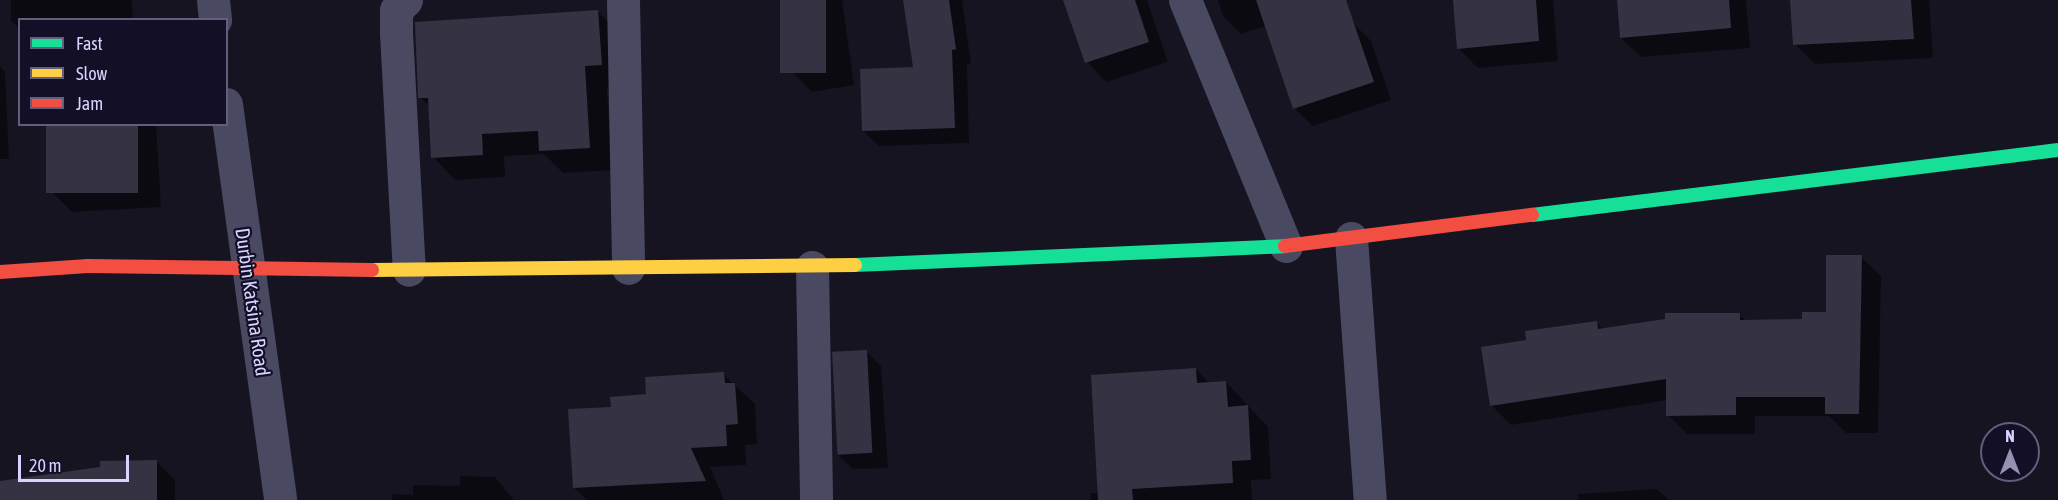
<!DOCTYPE html>
<html>
<head>
<meta charset="utf-8">
<style>
  body { margin:0 }
  #map { position:relative; width:2058px; height:500px; overflow:hidden; background:#161421; font-family:"Asap Condensed",sans-serif }
  div>[style] { position:absolute }
  [style*='--x'] { left:calc(var(--x)*1px); top:calc(var(--y)*1px); width:calc(var(--w)*1px); rotate:calc(var(--a)*1deg) }
  .shadow>* { inset:0; background:#0007 }
  .building>* { inset:0; background:#343243; transform-origin:0 0 }
  .street>* { height:33px; margin:-16.5px; padding:0 16.5px; transform-origin:16.5px; border-radius:16.5px; background:#4a4962 }
  .fast>* { height:14px; margin:-7px; padding:0 7px; transform-origin:7px; border-radius:7px; background:#16e098 }
  .slow>* { height:14px; margin:-7px; padding:0 7px; transform-origin:7px; border-radius:7px; background:#ffcf43 }
  .jam>* { height:14px; margin:-7px; padding:0 7px; transform-origin:7px; border-radius:7px; background:#f24e42 }
  span { translate:-50% -50%; white-space:nowrap; text-align:center; line-height:1.15; -webkit-text-stroke:4.5px #130f26; paint-order:stroke }
  .street-label { font-size:20px; color:#d9d4ff }
  .legend { position:absolute; left:18px; top:18px; width:210px; height:108px; box-sizing:border-box; background:#130f26; border:2px solid #625e7d; margin:0; padding:8px 10px; list-style:none; font-size:18px; color:#d9d4ff }
  .legend li { display:flex; align-items:center; gap:12px; height:30px }
  .legend b { width:30px; border:2px solid #625e7d }
  .north { position:absolute; left:1980px; top:422px; width:60px; height:60px; box-sizing:border-box; background:#130f26; border:2px solid #625e7d; border-radius:50%; rotate:0deg; font-size:16px; font-weight:700; line-height:24px; text-align:center; color:#d9d4ff }
  .north::after { content:''; display:block; margin:auto; width:21px; height:27px; background:#9591b1; clip-path:polygon(50% 0,100% 100%,50% 72%,0 100%) }
  .scale { position:absolute; left:18px; top:455px; width:111px; height:27px; box-sizing:border-box; border:3px solid #d9d4ff; border-top:0; padding-left:8px; font-size:18px; line-height:21px; white-space:nowrap; color:#d9d4ff; -webkit-text-stroke:4px #130f26; paint-order:stroke }
</style>
</head>
<body>
<div id="map">
  <div class="shadow">
    <i style="clip-path:polygon(11px 0,132px 0,133px 20px,20px 20px,20px 29px,11px 21px)"></i>
    <i style="clip-path:polygon(781px 0,842px 0,854px 85px,812px 92px,792px 72px)"></i>
    <i style="clip-path:polygon(905px 0,962px 0,971px 64px,967px 64px,969px 143px,879px 146px,863px 131px,915px 69px)"></i>
    <i style="clip-path:polygon(1065px 0,1147px 0,1168px 62px,1106px 82px,1087px 62px)"></i>
    <i style="clip-path:polygon(1218px 0,1310px 0,1353px 23px,1371px 41px,1391px 100px,1313px 126px,1294px 108px,1266px 26px,1241px 34px,1223px 16px)"></i>
    <i style="clip-path:polygon(1454px 0,1553px 0,1558px 61px,1478px 68px,1458px 48px)"></i>
    <i style="clip-path:polygon(1618px 0,1746px 0,1750px 48px,1641px 57px,1621px 38px)"></i>
    <i style="clip-path:polygon(1792px 0,1929px 0,1933px 58px,1815px 64px,1795px 44px)"></i>
    <i style="clip-path:polygon(598px 12px,620px 34px,624px 87px,607px 88px,612px 170px,563px 173px,544px 154px,504px 156px,505px 177px,455px 180px,433px 157px,430px 107px,420px 97px)"></i>
    <i style="clip-path:polygon(0 67px,5px 72px,9px 159px,0 159px)"></i>
    <i style="clip-path:polygon(48px 124px,156px 124px,161px 207px,72px 212px,52px 192px)"></i>
    <i style="clip-path:polygon(1861px 257px,1881px 276px,1878px 433px,1846px 433px,1829px 416px,1755px 416px,1755px 434px,1687px 434px,1668px 415px,1668px 400px,1511px 425px,1491px 405px,1528px 341px,1596px 322px,1604px 330px,1739px 314px,1746px 321px,1803px 320px,1827px 313px)"></i>
    <i style="clip-path:polygon(866px 351px,881px 366px,888px 468px,853px 469px,837px 454px)"></i>
    <i style="clip-path:polygon(1196px 369px,1209px 383px,1226px 382px,1268px 427px,1271px 479px,1251px 480px,1252px 500px,1091px 500px,1090px 493px,1100px 493px)"></i>
    <i style="clip-path:polygon(723px 374px,755px 404px,757px 444px,745px 445px,746px 465px,710px 467px,724px 500px,587px 500px,574px 488px,612px 408px)"></i>
    <i style="clip-path:polygon(156px 461px,175px 480px,175px 500px,0 500px,0 482px)"></i>
    <i style="clip-path:polygon(460px 476px,495px 477px,514px 500px,392px 500px,393px 494px,413px 495px,413px 485px,460px 486px)"></i>
    <i style="clip-path:polygon(1657px 489px,1669px 500px,1578px 500px,1578px 494px)"></i>
  </div>
  <div class="building">
    <i style="left:780px;top:0;width:46px;height:73px"></i>
    <i style="clip-path:polygon(903px 0,949px 0,956px 49px,952px 50px,955px 128px,862px 131px,860px 69px,913px 67px)"></i>
    <i style="clip-path:polygon(1063px 0,1135px 0,1149px 42px,1085px 63px)"></i>
    <i style="clip-path:polygon(1256px 0,1346px 0,1374px 82px,1293px 109px)"></i>
    <i style="clip-path:polygon(1453px 0,1536px 0,1539px 41px,1457px 49px)"></i>
    <i style="clip-path:polygon(1617px 0,1729px 0,1731px 28px,1620px 38px)"></i>
    <i style="clip-path:polygon(1790px 0,1911px 0,1914px 39px,1793px 45px)"></i>
    <i style="clip-path:polygon(598px 10px,602px 65px,585px 66px,590px 148px,539px 151px,538px 131px,482px 134px,483px 155px,431px 158px,428px 98px,418px 98px,415px 22px)"></i>
    <i style="left:46px;top:124px;width:92px;height:69px"></i>
    <i style="clip-path:polygon(1826px 255px,1862px 255px,1859px 414px,1825px 414px,1825px 397px,1736px 397px,1736px 415px,1666px 416px,1666px 379px,1490px 406px,1481px 347px,1526px 340px,1525px 331px,1597px 321px,1598px 329px,1665px 319px,1665px 313px,1740px 313px,1740px 320px,1802px 319px,1802px 312px,1826px 312px)"></i>
    <i style="left:867px;top:350px;width:103px;height:35px;rotate:87deg"></i>
    <i style="clip-path:polygon(1196px 368px,1197px 383px,1226px 381px,1228px 407px,1248px 405px,1251px 460px,1232px 461px,1233px 483px,1132px 489px,1133px 500px,1098px 500px,1091px 375px)"></i>
    <i style="clip-path:polygon(724px 372px,725px 383px,735px 383px,738px 424px,726px 425px,727px 446px,691px 448px,706px 481px,573px 488px,568px 409px,611px 407px,610px 397px,646px 394px,645px 377px)"></i>
    <i style="clip-path:polygon(157px 460px,157px 500px,0 500px,0 481px,100px 467px,100px 461px)"></i>
  </div>
  <div class="street">
    <i style="--x:213;--y:0;--w:20;--a:84"></i>
    <i style="--x:406;--y:0;--w:14;--a:135"></i>
    <i style="--x:396;--y:10;--w:23;--a:90"></i>
    <i style="--x:396;--y:33;--w:237;--a:86.9"></i>
    <i style="--x:623;--y:0;--w:268;--a:88.9"></i>
    <i style="--x:1185;--y:0;--w:266;--a:67.7"></i>
    <i style="--x:226;--y:104;--w:400;--a:82.2"></i>
    <i style="--x:1351;--y:238;--w:263;--a:85.9"></i>
    <i style="--x:812;--y:267;--w:233;--a:89"></i>
  </div>
  <div class="fast">
    <i style="--x:1532;--y:215;--w:530;--a:-7.04"></i>
    <i style="--x:855;--y:265;--w:430;--a:-2.5"></i>
  </div>
  <div class="slow">
    <i style="--x:372;--y:270;--w:483;--a:-0.6"></i>
  </div>
  <div class="jam">
    <i style="--x:1285;--y:246;--w:249;--a:-7.2"></i>
    <i style="--x:0;--y:272;--w:88;--a:-3.9"></i>
    <i style="--x:88;--y:266;--w:284;--a:0.8"></i>
  </div>
  <div class="street-label">
    <span style="left:253px;top:302px;rotate:82deg">Durbin Katsina Road</span>
  </div>
  <ul class="legend">
  <li><b style="height:8px;background:#16e098"></b>Fast</li>
  <li><b style="height:8px;background:#ffcf43"></b>Slow</li>
  <li><b style="height:8px;background:#f24e42"></b>Jam</li>
  </ul>
  <div class="north">N</div>
  <div class="scale">20 m</div>
</div>
</body>
</html>
